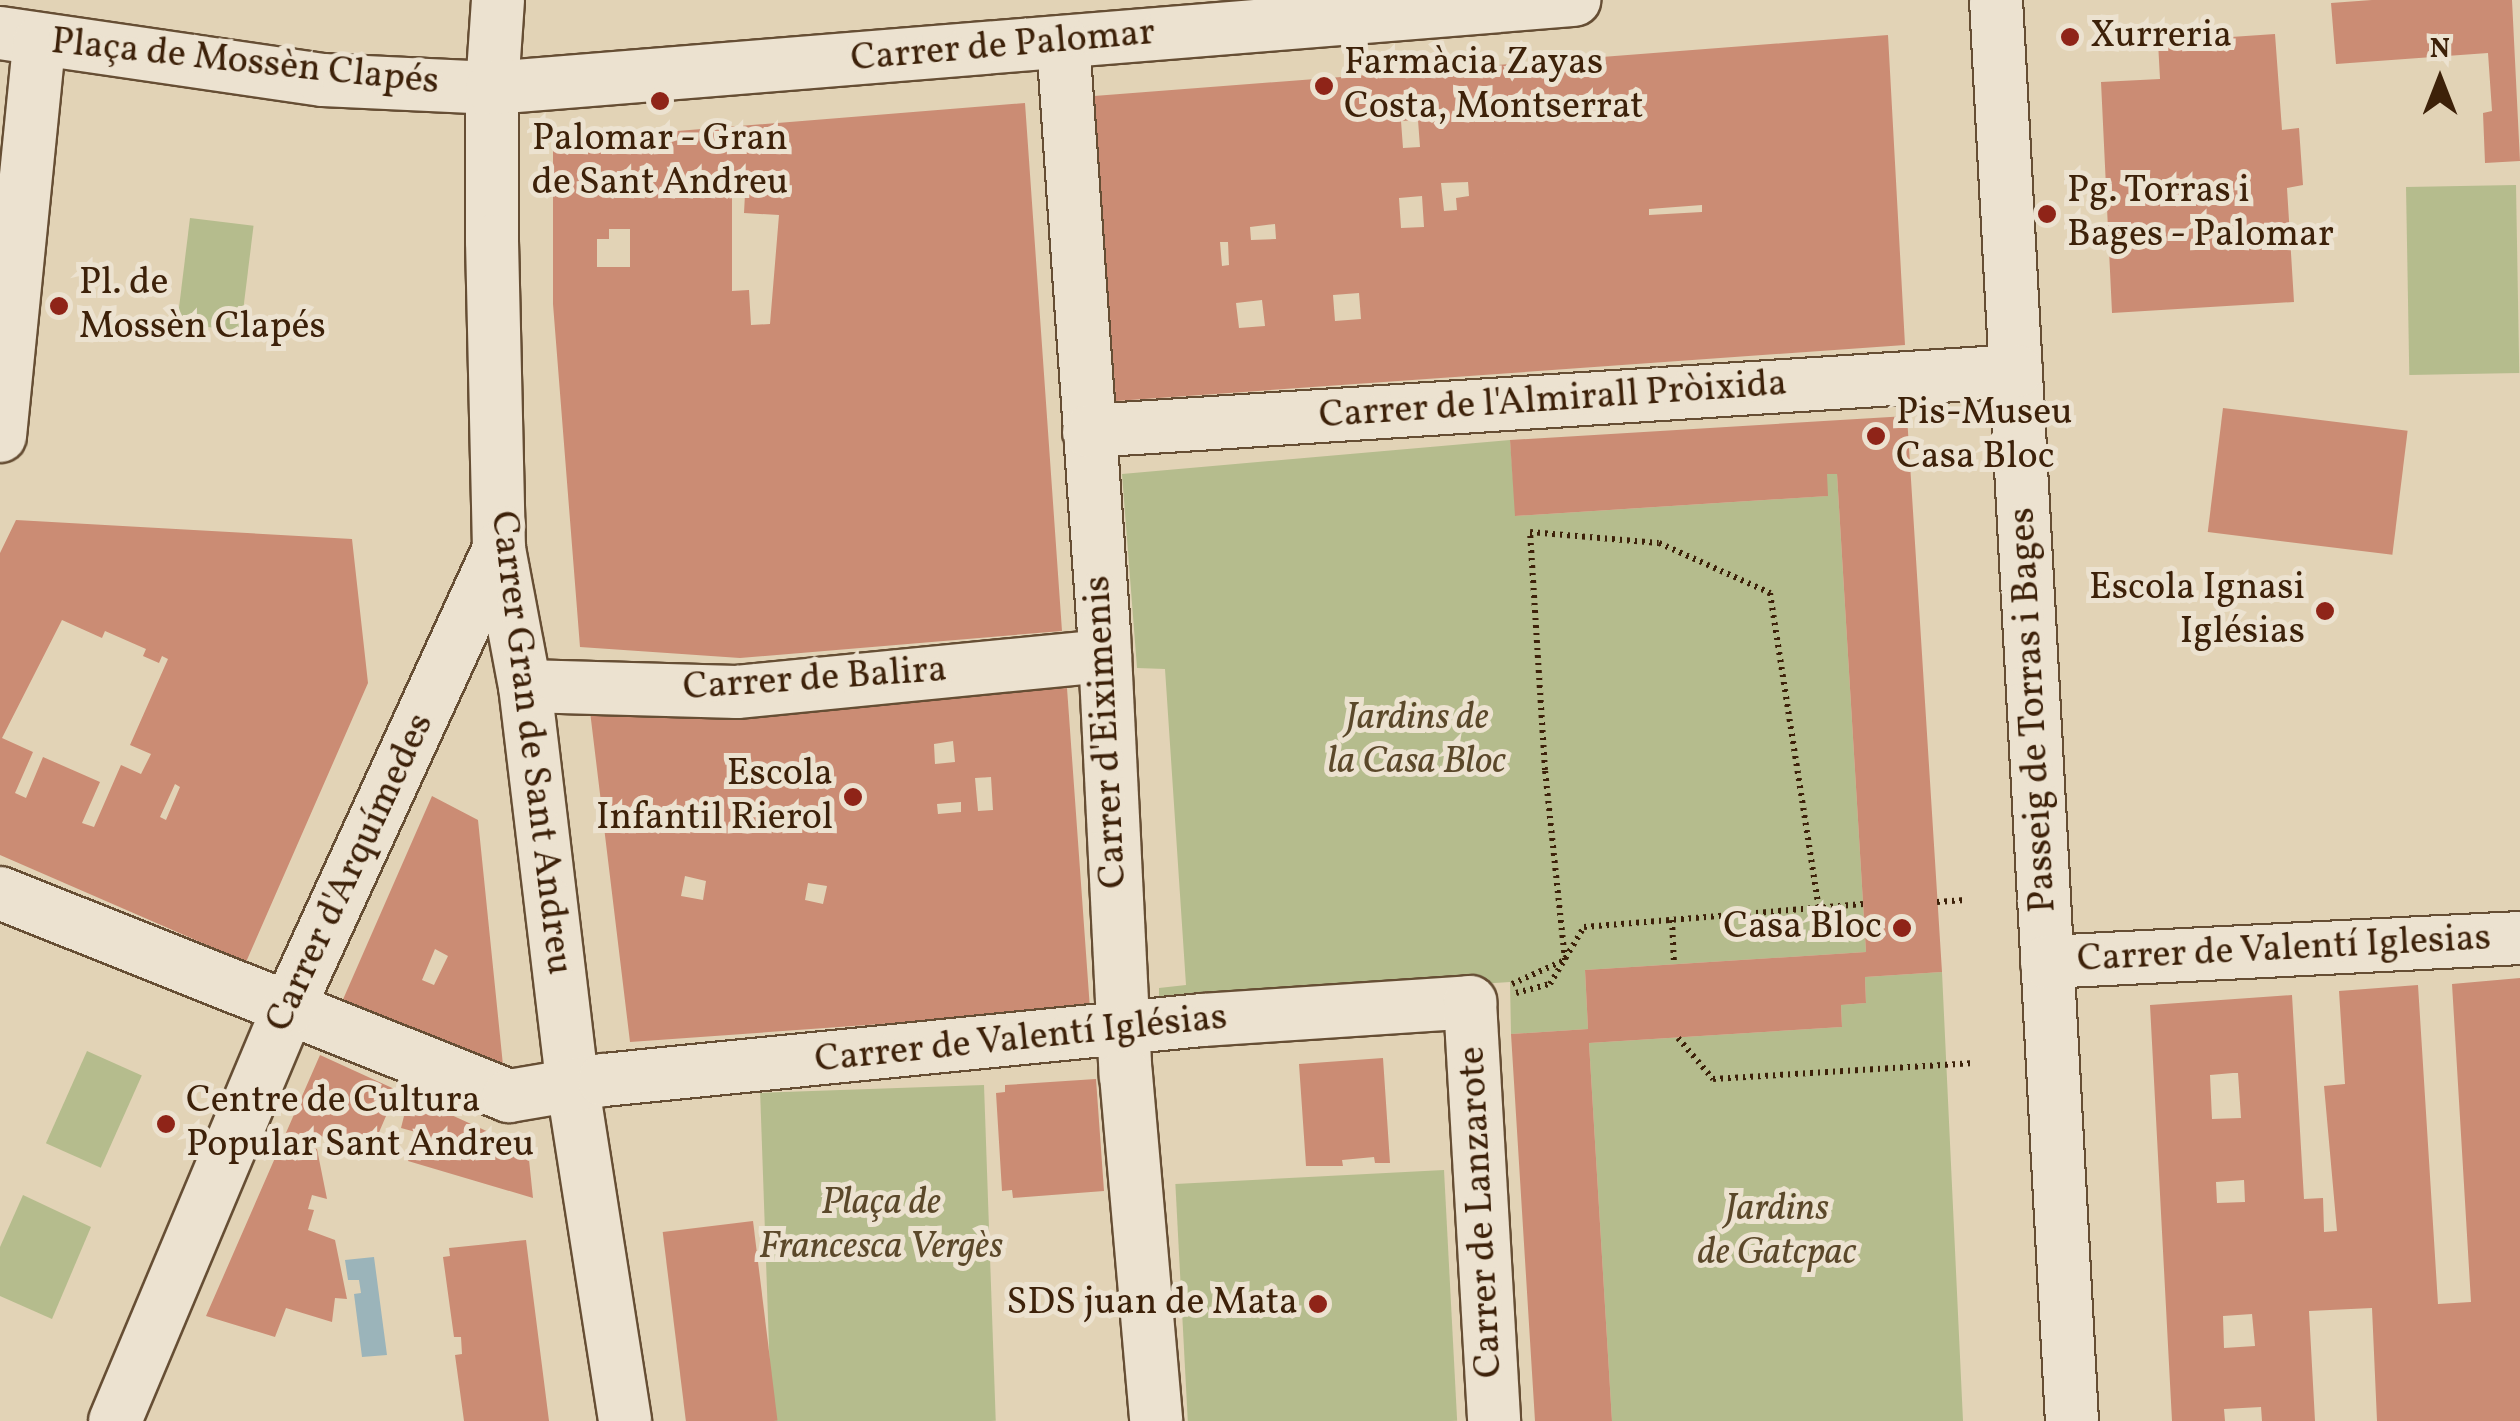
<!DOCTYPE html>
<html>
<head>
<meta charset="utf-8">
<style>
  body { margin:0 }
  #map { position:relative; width:2520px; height:1421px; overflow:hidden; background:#e2d3b6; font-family:Vollkorn,serif }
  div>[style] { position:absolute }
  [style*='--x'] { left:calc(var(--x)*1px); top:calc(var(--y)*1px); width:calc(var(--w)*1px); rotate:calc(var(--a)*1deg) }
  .green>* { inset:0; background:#b5bc8d; transform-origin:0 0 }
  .water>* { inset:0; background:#9bb4ba }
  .building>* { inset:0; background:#cb8c74; transform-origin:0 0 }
  .path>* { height:6px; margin-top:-3px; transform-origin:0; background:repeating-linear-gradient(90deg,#3d2109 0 2.5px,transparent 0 7.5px) }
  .roads { filter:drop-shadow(2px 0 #664e34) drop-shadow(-2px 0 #664e34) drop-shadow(0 2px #664e34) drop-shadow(0 -2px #664e34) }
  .minor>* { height:52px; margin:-26px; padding:0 26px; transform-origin:26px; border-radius:26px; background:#ece2d0 }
  .dots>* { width:28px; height:28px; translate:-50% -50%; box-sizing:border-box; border:5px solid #ece2d0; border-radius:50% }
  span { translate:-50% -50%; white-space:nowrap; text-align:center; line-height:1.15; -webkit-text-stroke:10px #ece2d0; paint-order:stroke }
  .poi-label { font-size:38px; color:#3d2109 }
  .left { translate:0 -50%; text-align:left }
  .right { translate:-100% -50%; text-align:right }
  .street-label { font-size:38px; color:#3d2109 }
  .park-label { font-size:38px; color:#5b482a; font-style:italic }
  .north { position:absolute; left:2390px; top:30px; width:100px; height:100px; -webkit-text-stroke:8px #ece2d0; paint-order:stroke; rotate:0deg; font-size:28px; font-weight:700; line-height:40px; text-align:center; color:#3d2109 }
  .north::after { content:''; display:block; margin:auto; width:35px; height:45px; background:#3d2109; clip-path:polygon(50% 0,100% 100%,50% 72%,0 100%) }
</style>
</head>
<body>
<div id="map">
  <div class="green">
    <i style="left:2516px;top:185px;width:188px;height:110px;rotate:89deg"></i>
    <i style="left:190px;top:218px;width:64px;height:106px;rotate:7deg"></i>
    <i style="clip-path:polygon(1510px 440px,1516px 516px,1827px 496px,1827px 474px,1837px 474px,1866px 952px,1585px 970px,1588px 1029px,1511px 1034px,1510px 982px,1159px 1005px,1159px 988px,1186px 985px,1165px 669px,1137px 668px,1122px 474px)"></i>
    <i style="clip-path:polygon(1942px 972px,1963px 1421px,1612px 1421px,1589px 1043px,1842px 1027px,1841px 1005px,1866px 1003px,1865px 977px)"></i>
    <i style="left:87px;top:1051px;width:60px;height:101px;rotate:24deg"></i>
    <i style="left:984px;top:1085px;width:336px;height:224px;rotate:88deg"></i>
    <i style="left:1444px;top:1170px;width:251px;height:269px;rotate:87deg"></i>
    <i style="clip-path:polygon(23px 1195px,91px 1227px,52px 1319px,0 1296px,0 1247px)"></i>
  </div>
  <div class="water">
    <i style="clip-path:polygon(374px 1257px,387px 1355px,362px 1357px,354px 1294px,361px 1293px,359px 1280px,348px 1280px,345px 1260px)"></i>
  </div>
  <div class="building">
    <i style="clip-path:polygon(2372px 0,2512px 0,2520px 161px,2485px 163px,2483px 113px,2492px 111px,2488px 53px,2336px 64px,2331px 3px)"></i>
    <i style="clip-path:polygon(2275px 34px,2282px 130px,2299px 128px,2303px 185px,2287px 188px,2294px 302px,2112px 313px,2101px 82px,2160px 79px,2158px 42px)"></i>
    <i style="clip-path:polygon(evenodd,1888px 35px,1905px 345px,1116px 401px,1094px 96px,1888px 35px,1418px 120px,1420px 147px,1403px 148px,1401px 121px,1418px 120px,1888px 35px,1468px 182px,1469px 196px,1456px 198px,1457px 210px,1444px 211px,1441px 183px,1468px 182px,1888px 35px,1422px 196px,1424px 227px,1401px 228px,1399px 198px,1422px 196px,1888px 35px,1702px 205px,1702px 212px,1649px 215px,1649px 209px,1702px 205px,1888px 35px,1275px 224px,1276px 239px,1251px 240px,1250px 227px,1275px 224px,1888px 35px,1220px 242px,1228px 242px,1229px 265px,1222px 266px,1220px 242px,1888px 35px,1359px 293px,1361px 319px,1335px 321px,1333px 295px,1359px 293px,1888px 35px,1262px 300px,1265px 326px,1239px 328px,1236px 303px,1262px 300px)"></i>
    <i style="clip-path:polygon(evenodd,1025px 103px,1062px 631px,740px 658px,580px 647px,553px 304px,553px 141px,1025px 103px,732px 174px,746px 175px,744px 213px,779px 215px,770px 324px,751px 325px,749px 290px,732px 291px,732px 174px,1025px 103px,609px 229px,630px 229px,630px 267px,597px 267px,597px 239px,609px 239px,609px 229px)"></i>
    <i style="left:2223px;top:408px;width:186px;height:125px;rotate:7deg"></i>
    <i style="clip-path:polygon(1907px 416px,1942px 972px,1865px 977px,1866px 1003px,1841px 1005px,1842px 1027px,1589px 1043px,1612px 1421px,1535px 1421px,1511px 1034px,1588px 1029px,1585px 970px,1866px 952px,1837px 474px,1827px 474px,1828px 496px,1515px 516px,1510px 440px)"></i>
    <i style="clip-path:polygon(evenodd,16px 520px,352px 539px,368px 683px,246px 962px,0 855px,0 553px,16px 520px,62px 620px,102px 638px,105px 631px,146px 649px,143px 656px,159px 663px,162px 656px,168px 659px,130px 745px,151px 754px,141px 774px,121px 765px,94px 827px,82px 823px,100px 782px,43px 757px,26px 798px,15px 793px,33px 752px,2px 738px,62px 620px,16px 520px,175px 784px,180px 787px,166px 820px,160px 817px,175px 784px)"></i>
    <i style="clip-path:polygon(evenodd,1067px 688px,1090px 1009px,630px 1042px,589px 703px,737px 713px,1067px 688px,953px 741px,955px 762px,935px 764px,934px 744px,953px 741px,1067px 688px,991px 777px,993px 810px,978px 811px,975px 778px,991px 777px,1067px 688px,961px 802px,961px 812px,938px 814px,937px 804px,961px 802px,1067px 688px,685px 876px,706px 881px,703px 900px,681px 896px,685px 876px,1067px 688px,808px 883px,827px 886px,823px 904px,805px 900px,808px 883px)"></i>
    <i style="clip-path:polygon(evenodd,432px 796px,478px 820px,504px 1075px,341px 1004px,432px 796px,435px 949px,448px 956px,434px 985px,422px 980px,435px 949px)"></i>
    <i style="clip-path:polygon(evenodd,2520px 978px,2520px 1421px,2377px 1421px,2372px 1308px,2309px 1311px,2315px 1421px,2262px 1421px,2261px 1407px,2224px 1409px,2225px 1421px,2172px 1421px,2150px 1005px,2292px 995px,2304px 1199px,2323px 1198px,2324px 1232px,2337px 1231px,2324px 1086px,2345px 1084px,2339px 991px,2418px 985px,2438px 1304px,2471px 1302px,2452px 984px,2520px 978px,2233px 1073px,2238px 1073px,2241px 1118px,2212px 1119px,2210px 1075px,2233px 1073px,2520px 978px,2244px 1180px,2245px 1202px,2217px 1203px,2216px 1182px,2244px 1180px,2520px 978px,2252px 1314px,2255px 1346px,2224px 1348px,2223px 1316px,2252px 1314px)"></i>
    <i style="clip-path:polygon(320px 1055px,528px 1150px,533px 1198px,408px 1161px,414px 1141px,421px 1142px,423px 1134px,401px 1128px,404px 1116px,389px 1109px,371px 1151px,314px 1134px,311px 1147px,317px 1149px,327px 1199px,312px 1195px,308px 1209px,314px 1210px,308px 1230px,335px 1240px,347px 1299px,335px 1298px,332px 1322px,286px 1308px,275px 1337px,206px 1316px)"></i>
    <i style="clip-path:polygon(1383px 1058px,1390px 1163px,1375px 1163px,1374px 1157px,1342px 1160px,1343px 1166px,1306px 1166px,1299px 1064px)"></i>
    <i style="clip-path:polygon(1096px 1079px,1104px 1191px,1013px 1198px,1012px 1190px,1002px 1191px,996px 1093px,1005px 1092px,1005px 1085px)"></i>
    <i style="left:753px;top:1221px;width:201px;height:91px;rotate:83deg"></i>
    <i style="clip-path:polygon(526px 1240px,549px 1421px,464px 1421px,455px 1355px,462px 1354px,461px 1337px,454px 1337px,443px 1257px,450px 1256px,449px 1248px)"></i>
  </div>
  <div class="path">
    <i style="--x:1937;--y:902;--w:28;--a:-4"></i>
    <i style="--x:1672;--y:920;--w:44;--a:87.4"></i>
    <i style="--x:1512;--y:984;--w:58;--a:-24.4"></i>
    <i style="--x:1565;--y:960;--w:191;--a:-96"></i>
    <i style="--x:1545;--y:770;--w:238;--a:-93.6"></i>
    <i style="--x:1530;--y:532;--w:129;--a:4.9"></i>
    <i style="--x:1659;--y:543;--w:122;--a:24.2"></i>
    <i style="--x:1770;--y:593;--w:319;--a:81.2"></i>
    <i style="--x:1516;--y:993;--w:35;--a:-15"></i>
    <i style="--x:1550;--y:984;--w:66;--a:-59.2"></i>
    <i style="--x:1584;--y:927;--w:280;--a:-4.7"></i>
    <i style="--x:1678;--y:1038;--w:54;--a:49.5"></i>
    <i style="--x:1713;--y:1079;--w:258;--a:-3.5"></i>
  </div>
  <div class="roads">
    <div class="minor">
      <i style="--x:498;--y:0;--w:88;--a:93.9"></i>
      <i style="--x:492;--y:88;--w:153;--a:90"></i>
      <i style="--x:492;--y:241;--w:308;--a:88.7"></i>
      <i style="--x:499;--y:549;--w:139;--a:79.3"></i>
      <i style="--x:525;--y:686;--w:405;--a:83.2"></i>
      <i style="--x:573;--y:1088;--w:337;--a:81.1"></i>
      <i style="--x:1996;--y:0;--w:1423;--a:86.94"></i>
      <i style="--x:0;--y:33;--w:326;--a:8.3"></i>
      <i style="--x:323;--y:80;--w:169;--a:2.7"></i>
      <i style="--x:492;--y:88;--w:1086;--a:-4.65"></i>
      <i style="--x:1063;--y:42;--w:592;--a:86.03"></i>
      <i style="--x:1104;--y:633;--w:443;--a:87.2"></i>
      <i style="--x:1126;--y:1075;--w:347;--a:85"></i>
      <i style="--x:1089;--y:431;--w:929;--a:-3.7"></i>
      <i style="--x:0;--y:436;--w:396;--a:-84.3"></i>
      <i style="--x:525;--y:686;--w:212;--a:1.6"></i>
      <i style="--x:737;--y:692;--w:370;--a:-5.6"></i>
      <i style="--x:0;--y:893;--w:548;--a:21.74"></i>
      <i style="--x:509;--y:1096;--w:96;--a:-9.6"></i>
      <i style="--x:604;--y:1080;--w:601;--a:-5.73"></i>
      <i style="--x:1202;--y:1020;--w:269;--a:-3.8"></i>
      <i style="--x:1470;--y:1002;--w:420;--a:86.7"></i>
      <i style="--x:2047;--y:962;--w:474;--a:-2.9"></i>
      <i style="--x:115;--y:1421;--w:447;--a:-67.2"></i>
      <i style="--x:288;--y:1009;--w:506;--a:-65.36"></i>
    </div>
  </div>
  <div class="dots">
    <i style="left:2070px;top:37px;background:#8f2418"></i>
    <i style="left:1324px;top:86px;background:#8f2418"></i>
    <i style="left:660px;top:101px;background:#8f2418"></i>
    <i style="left:2047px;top:214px;background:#8f2418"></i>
    <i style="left:59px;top:306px;background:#8f2418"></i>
    <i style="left:1876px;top:436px;background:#8f2418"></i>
    <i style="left:2325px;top:611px;background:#8f2418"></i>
    <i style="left:853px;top:797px;background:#8f2418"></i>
    <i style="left:1902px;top:928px;background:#8f2418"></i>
    <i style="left:166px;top:1124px;background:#8f2418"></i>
    <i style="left:1318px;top:1304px;background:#8f2418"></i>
  </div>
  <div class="poi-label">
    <span class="left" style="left:2090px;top:37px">Xurreria</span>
    <span class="left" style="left:1344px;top:86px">Farmàcia Zayas<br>Costa, Montserrat</span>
    <span style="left:660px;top:162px">Palomar - Gran<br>de Sant Andreu</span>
    <span class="left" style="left:2067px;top:214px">Pg. Torras i<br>Bages - Palomar</span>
    <span class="left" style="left:79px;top:306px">Pl. de<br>Mossèn Clapés</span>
    <span class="left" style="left:1896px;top:436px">Pis-Museu<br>Casa Bloc</span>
    <span class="right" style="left:2305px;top:611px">Escola Ignasi<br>Iglésias</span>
    <span class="right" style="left:833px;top:797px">Escola<br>Infantil Rierol</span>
    <span class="right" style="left:1882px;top:928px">Casa Bloc</span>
    <span class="left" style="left:186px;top:1124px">Centre de Cultura<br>Popular Sant Andreu</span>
    <span class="right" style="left:1298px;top:1304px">SDS juan de Mata</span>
  </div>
  <div class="street-label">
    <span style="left:1003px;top:47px;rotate:-5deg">Carrer de Palomar</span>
    <span style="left:245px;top:63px;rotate:6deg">Plaça de Mossèn Clapés</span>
    <span style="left:1553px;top:401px;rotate:-4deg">Carrer de l'Almirall Pròixida</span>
    <span style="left:815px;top:680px;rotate:-4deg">Carrer de Balira</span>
    <span style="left:2034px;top:710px;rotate:-93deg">Passeig de Torras i Bages</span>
    <span style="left:1107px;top:732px;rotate:-93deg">Carrer d'Eiximenis</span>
    <span style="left:530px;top:743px;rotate:83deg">Carrer Gran de Sant Andreu</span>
    <span style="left:351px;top:873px;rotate:-65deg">Carrer d'Arquímedes</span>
    <span style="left:2284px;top:950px;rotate:-3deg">Carrer de Valentí Iglesias</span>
    <span style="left:1021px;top:1040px;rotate:-6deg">Carrer de Valentí Iglésias</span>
    <span style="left:1482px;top:1212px;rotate:-93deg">Carrer de Lanzarote</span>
  </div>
  <div class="park-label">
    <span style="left:1417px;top:741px">Jardins de<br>la Casa Bloc</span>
    <span style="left:881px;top:1226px">Plaça de<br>Francesca Vergès</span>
    <span style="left:1777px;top:1232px">Jardins<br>de Gatcpac</span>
  </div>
  <div class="north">N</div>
</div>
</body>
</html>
